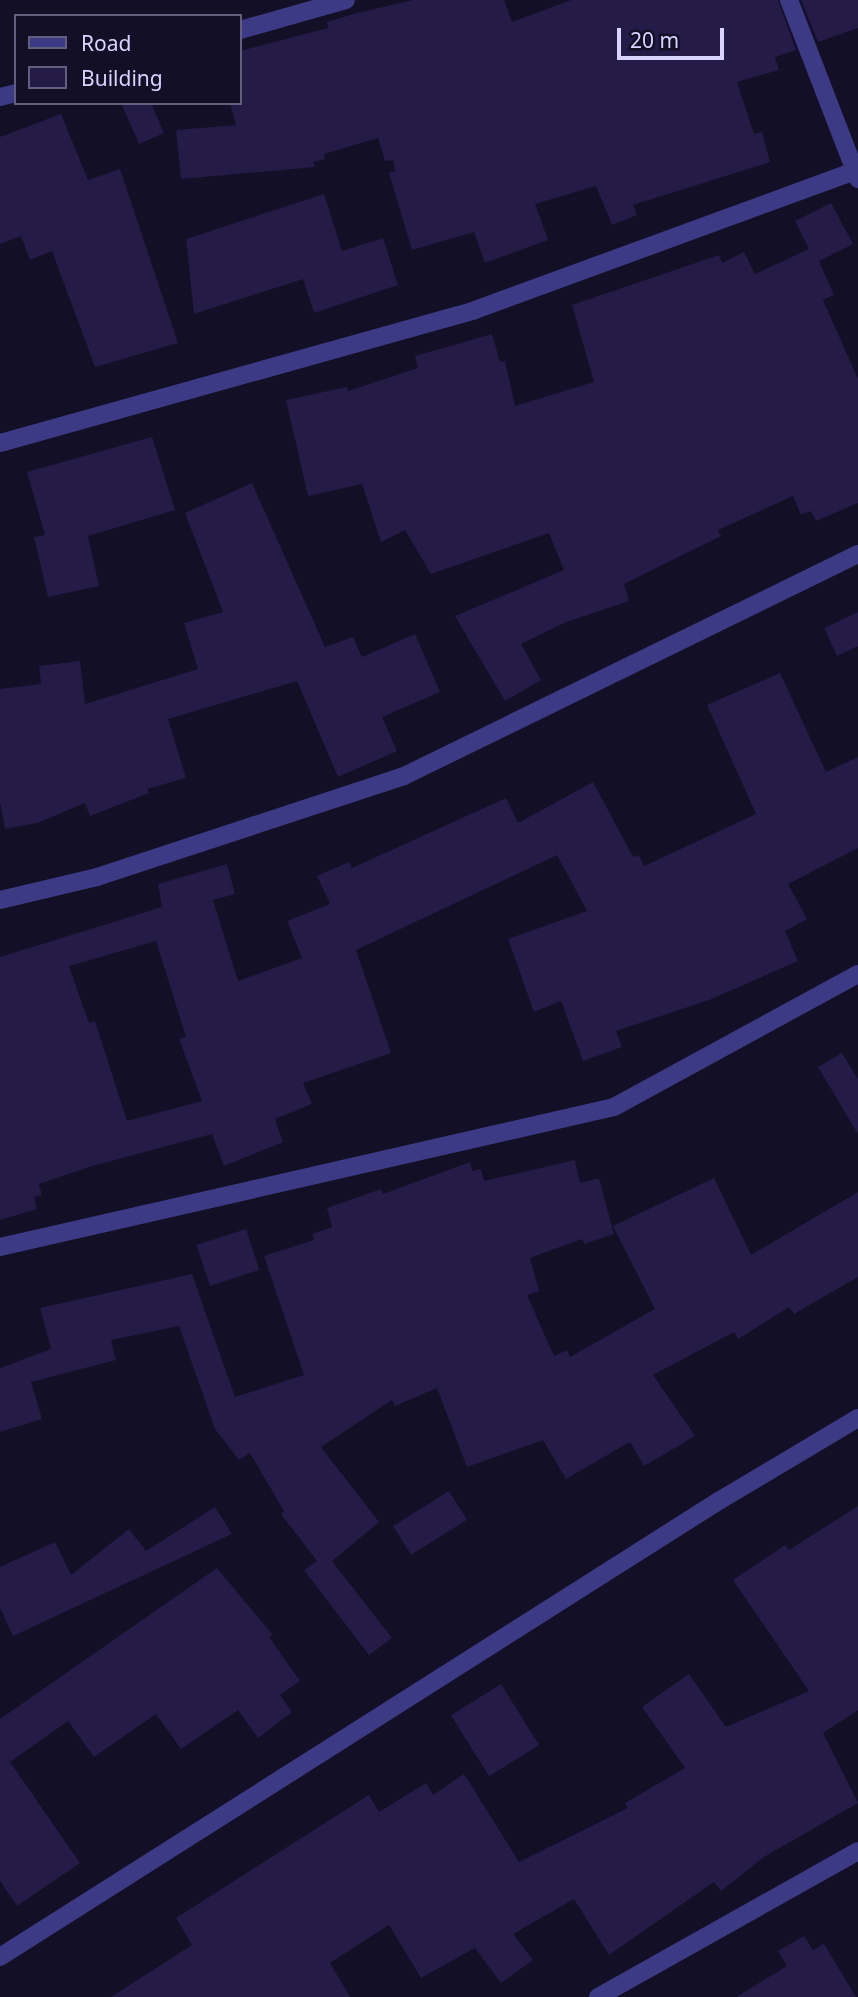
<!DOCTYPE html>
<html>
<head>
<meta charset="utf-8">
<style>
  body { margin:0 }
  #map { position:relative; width:858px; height:1997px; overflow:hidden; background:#130f26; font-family:"Noto Sans",sans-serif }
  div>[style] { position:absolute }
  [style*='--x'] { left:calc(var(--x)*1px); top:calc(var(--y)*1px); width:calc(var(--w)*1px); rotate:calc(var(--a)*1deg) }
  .building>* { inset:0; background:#241b47; transform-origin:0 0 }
  .minor>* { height:18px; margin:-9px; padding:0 9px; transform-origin:9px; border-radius:9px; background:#3d3a85 }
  span { translate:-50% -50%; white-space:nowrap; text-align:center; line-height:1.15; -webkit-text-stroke:6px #130f26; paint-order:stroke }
  .legend { position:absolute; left:14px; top:14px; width:228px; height:91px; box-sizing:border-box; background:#130f26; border:2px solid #625e7d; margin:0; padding:9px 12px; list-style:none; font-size:21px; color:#d9d4ff }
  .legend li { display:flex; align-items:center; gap:14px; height:35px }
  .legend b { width:35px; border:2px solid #625e7d }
  .scale { position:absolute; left:617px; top:28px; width:107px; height:32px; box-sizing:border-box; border:4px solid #d9d4ff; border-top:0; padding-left:9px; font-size:21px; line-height:24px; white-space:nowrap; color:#d9d4ff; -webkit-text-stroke:5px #130f26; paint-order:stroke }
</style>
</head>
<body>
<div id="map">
  <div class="building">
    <i style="clip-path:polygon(413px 0,504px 0,512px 22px,571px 0,778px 0,796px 50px,775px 57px,779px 70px,737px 82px,754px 134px,762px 132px,770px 162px,633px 205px,637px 215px,612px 225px,596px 186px,535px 204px,548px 240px,485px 263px,474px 232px,412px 250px,389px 173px,395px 171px,393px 160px,385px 161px,378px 138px,324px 154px,325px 159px,313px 162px,315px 167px,181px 179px,176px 130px,236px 125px,230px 103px,240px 103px,240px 51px,328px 28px,327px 22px,357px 13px)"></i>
    <i style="clip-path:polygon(801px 0,858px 0,858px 28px,818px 42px)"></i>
    <i style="clip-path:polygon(121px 103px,151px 103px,164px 133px,139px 144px)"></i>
    <i style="clip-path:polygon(61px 114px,88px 180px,120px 169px,178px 343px,95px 367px,52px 251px,30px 260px,21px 236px,0 244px,0 137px)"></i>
    <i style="clip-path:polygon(324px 194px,342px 251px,383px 238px,398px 285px,314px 313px,303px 279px,194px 314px,186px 239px)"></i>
    <i style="clip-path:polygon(831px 203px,853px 244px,819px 261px,834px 295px,823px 300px,858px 379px,858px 503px,816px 521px,811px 511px,801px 515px,793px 496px,718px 530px,721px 536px,624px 584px,629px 601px,564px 623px,521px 644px,541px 680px,505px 701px,455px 616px,564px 570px,549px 533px,431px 574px,405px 530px,381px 542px,362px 484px,308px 496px,286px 400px,347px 387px,348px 391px,418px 368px,415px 356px,492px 334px,500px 362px,505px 361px,515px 406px,594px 382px,572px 305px,719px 255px,722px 263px,744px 252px,755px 274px,809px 249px,795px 221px)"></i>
    <i style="clip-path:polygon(152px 437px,175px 510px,88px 536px,99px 586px,48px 597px,34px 537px,45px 535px,27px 472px)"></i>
    <i style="clip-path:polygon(252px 483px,325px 647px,353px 637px,362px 657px,415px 634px,440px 692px,382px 717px,397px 751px,338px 777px,297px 681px,168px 719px,186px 778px,147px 789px,149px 793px,90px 816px,85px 803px,37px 823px,5px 829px,0 802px,0 689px,41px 684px,39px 666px,80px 661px,85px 704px,198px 669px,184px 623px,223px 612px,185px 513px)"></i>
    <i style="clip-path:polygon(858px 612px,858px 646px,837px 656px,824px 628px)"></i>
    <i style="clip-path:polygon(evenodd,780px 673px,826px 772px,858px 757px,858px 848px,788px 884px,807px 919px,785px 931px,798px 961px,709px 1000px,616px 1031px,622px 1047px,583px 1061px,561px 1001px,534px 1012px,508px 939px,587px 911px,557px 855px,356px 950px,391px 1053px,303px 1083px,312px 1104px,275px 1119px,283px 1142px,224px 1166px,212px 1134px,92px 1166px,39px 1184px,42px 1195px,34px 1197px,37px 1209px,0 1220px,0 957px,162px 907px,158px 884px,227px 864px,235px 894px,213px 900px,238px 981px,302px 958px,287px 921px,330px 904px,317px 876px,349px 862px,352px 868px,506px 798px,518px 823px,593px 782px,633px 857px,639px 855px,644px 866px,756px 814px,707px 705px,780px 673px,156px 941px,186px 1037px,179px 1039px,202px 1101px,127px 1121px,95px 1021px,89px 1023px,69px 966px,156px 941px)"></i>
    <i style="clip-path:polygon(842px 1053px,858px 1079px,858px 1134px,818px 1067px)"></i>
    <i style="clip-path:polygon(575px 1160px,580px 1183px,599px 1178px,614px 1234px,584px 1244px,582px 1239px,530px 1258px,539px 1291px,527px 1295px,554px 1356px,567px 1350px,570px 1357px,655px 1309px,613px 1226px,714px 1178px,751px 1255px,858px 1192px,858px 1277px,794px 1314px,789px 1307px,738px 1339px,734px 1332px,653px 1375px,695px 1436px,644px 1466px,630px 1442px,566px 1479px,543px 1440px,467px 1467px,437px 1388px,395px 1406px,392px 1400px,321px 1447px,379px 1522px,332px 1561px,392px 1638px,369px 1655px,304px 1570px,317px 1561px,281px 1514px,284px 1511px,250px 1453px,239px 1460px,215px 1429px,179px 1326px,111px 1340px,116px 1360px,31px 1382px,42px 1419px,0 1432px,0 1368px,51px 1349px,40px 1308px,192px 1274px,235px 1397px,304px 1375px,264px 1256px,314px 1240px,312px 1234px,332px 1227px,327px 1208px,381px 1189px,383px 1194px,470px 1162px,472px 1171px,481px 1169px,484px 1181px)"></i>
    <i style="left:246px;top:1229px;width:43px;height:52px;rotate:72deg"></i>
    <i style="left:449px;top:1491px;width:34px;height:66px;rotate:58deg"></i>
    <i style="clip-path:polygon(858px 1506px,858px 1710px,823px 1733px,858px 1803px,764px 1857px,721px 1891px,714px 1882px,609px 1955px,574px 1899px,513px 1934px,533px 1960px,501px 1983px,475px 1948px,421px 1978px,389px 1925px,330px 1963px,350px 1997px,111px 1997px,192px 1945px,176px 1918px,369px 1795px,379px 1812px,426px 1783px,433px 1795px,464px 1774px,519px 1862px,628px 1808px,625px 1803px,685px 1768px,642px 1707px,689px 1674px,726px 1727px,809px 1691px,733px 1580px,785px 1545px,789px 1550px)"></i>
    <i style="clip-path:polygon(215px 1507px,232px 1534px,13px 1636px,0 1608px,0 1567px,55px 1542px,71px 1575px,129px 1529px,146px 1551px)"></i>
    <i style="clip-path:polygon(217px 1568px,273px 1635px,269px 1637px,300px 1681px,280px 1695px,292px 1712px,258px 1738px,238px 1710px,181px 1749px,156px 1714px,94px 1757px,68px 1721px,10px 1762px,80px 1863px,17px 1906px,0 1881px,0 1719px)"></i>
    <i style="left:501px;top:1684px;width:72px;height:59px;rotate:58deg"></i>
    <i style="clip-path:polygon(804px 1936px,813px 1950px,824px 1944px,856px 1997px,736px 1997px,787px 1966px,778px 1951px)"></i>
  </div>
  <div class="minor">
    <i style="--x:789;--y:0;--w:192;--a:68.9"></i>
    <i style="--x:240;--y:30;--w:110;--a:-15.8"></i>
    <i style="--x:0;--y:97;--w:16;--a:-14"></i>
    <i style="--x:0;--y:443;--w:493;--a:-15.6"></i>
    <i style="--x:475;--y:310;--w:408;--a:-20.1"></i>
    <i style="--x:0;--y:900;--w:100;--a:-13.3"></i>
    <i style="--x:97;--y:877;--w:323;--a:-18.2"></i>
    <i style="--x:404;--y:776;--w:505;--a:-26.06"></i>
    <i style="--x:0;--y:1247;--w:630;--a:-12.84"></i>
    <i style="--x:614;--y:1107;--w:278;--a:-28.6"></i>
    <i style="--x:0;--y:1957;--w:849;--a:-32.4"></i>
    <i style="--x:717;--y:1502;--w:164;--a:-30.8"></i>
    <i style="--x:598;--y:1997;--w:298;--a:-29.3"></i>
  </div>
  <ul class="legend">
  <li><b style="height:9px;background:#3d3a85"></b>Road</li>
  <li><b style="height:19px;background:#241b47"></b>Building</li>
  </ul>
  <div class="scale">20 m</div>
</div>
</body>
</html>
